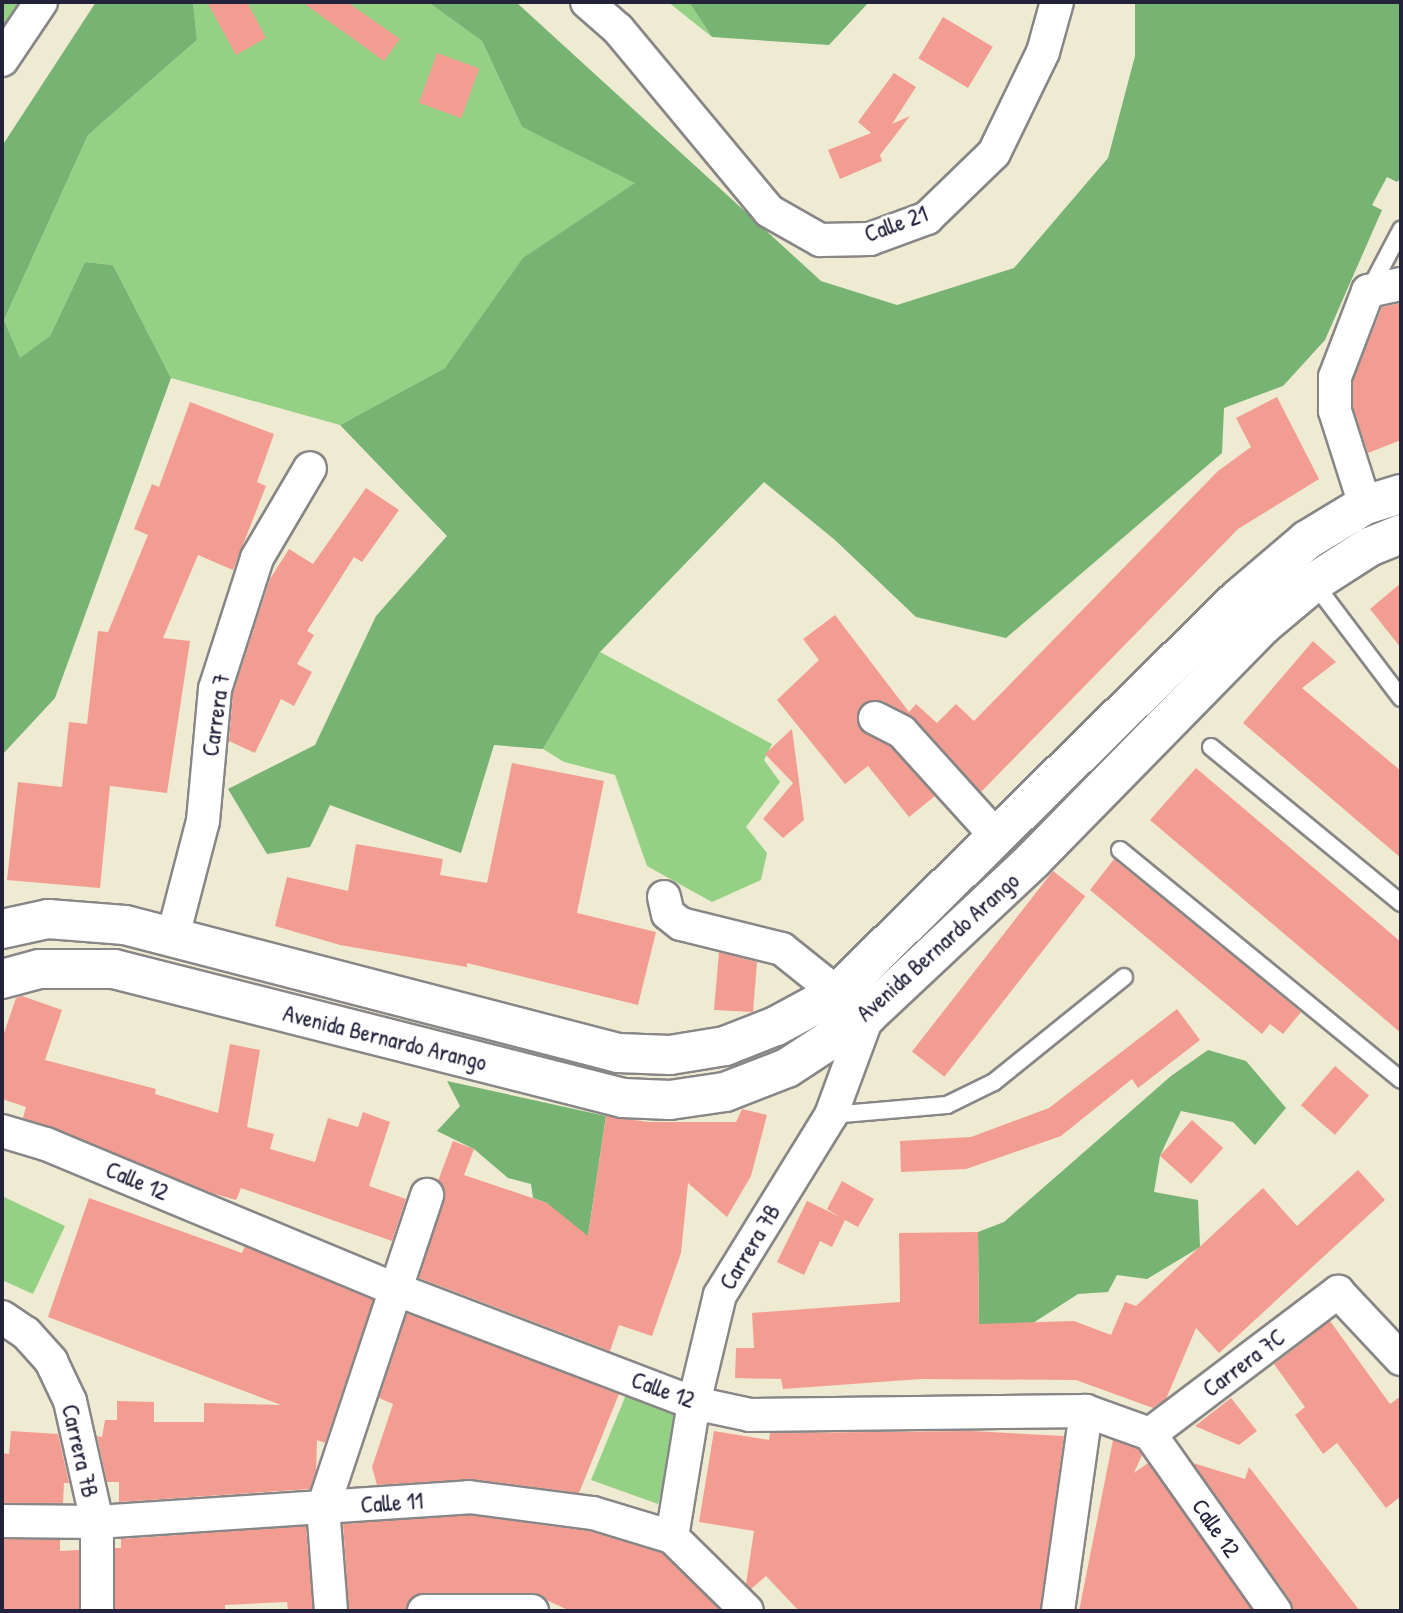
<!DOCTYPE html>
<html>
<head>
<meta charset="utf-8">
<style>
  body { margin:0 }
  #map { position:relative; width:1403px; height:1613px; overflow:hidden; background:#efead2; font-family:"Patrick Hand",sans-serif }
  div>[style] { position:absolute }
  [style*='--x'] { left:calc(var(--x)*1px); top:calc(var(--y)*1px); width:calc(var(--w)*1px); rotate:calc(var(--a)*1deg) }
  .green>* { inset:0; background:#94d185 }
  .forest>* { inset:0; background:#77b372 }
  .building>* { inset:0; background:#f39d92; transform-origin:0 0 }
  .roads { filter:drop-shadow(2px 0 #888686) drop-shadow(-2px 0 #888686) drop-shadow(0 2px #888686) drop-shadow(0 -2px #888686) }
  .lane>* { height:16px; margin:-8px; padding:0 8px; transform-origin:8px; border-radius:8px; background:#fff }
  .street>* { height:32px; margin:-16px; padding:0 16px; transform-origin:16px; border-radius:16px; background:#fff }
  .secondary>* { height:38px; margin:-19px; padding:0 19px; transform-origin:19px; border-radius:19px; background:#fff }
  span { translate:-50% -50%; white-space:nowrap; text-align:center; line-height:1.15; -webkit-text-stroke:6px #fff; paint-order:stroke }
  .street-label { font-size:23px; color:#22223b }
  .frame { position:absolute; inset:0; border:4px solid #22223b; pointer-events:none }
</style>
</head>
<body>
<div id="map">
  <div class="green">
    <i style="clip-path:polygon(2px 2px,35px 2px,2px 44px)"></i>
    <i style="clip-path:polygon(193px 2px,428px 2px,482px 41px,522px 127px,636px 182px,445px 368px,340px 425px,171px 378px,113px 265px,85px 262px,50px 336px,20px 359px,4px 320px,88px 135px,197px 40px)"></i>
    <i style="clip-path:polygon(668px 2px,689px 2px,712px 37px)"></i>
    <i style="clip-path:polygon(600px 652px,772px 744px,764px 760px,780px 782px,746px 827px,767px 853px,761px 880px,712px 902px,647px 866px,615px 775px,564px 762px,543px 749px)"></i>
    <i style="clip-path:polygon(2px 1196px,65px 1226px,33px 1294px,2px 1280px)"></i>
    <i style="clip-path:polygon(628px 1390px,684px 1411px,658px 1504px,591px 1480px)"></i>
  </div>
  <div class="forest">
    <i style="clip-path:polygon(96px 2px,193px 2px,197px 40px,88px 135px,4px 320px,20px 358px,50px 336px,85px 262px,113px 265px,171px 378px,55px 698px,2px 755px,2px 146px)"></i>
    <i style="clip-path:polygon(428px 2px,516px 2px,821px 281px,897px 305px,1014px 268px,1108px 158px,1135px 56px,1135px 2px,1401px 2px,1401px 178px,1397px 182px,1387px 177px,1372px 205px,1382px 210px,1325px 340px,1283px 386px,1224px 408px,1222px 453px,1006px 638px,916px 617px,835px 540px,764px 482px,600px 652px,543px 749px,494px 745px,461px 853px,330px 805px,310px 847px,267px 854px,228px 789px,315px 745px,376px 616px,447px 536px,340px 425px,445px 368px,523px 258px,635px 183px,522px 127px,482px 41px)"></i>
    <i style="clip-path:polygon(689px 2px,869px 2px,829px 45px,712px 37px)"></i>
    <i style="clip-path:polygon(1208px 1050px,1246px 1061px,1286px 1108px,1255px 1145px,1233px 1122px,1181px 1111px,1160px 1156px,1154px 1192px,1198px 1200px,1200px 1247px,1147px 1279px,1117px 1275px,1108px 1292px,1078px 1294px,1033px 1323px,979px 1325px,978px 1232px,1004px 1222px,1171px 1076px)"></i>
    <i style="clip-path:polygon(447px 1081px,606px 1116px,587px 1242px,547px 1203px,533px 1198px,531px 1184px,508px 1178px,474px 1149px,437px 1131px,460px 1106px)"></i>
  </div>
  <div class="building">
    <i style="clip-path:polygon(207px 2px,247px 2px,266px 38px,236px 55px)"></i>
    <i style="clip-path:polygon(302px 2px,347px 2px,400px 39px,384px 61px)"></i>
    <i style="left:943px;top:17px;width:58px;height:48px;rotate:31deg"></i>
    <i style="left:437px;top:53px;width:45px;height:53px;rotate:20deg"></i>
    <i style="clip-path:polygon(894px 73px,916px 87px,892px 124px,910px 116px,880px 155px,882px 161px,840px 179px,828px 150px,871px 133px,858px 122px)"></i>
    <i style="clip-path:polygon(1401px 303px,1401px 440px,1368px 453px,1353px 408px,1353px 380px,1382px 307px)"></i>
    <i style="clip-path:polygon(1277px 397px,1319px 479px,1238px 529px,981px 792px,915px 719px,883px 701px,866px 702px,857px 718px,860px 728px,891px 747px,935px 796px,909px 817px,868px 766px,845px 784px,777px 700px,819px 660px,803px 639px,835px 615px,909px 712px,916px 704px,937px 723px,956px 704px,974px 721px,1218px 471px,1251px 447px,1236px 418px)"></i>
    <i style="clip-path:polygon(190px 402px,274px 434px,257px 482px,266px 486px,233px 570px,198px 555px,163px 638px,190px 641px,167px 793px,110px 786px,100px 888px,7px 880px,18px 782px,62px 787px,69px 722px,87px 724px,98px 631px,108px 632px,148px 535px,134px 529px,152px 484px,159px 487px)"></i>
    <i style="clip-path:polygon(366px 488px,399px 510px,362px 562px,354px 557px,307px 631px,314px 635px,297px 664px,312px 672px,294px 706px,281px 699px,255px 753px,229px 741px,233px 693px,270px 579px,289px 549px,313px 564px)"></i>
    <i style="clip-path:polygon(1401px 583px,1401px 648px,1370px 609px)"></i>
    <i style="clip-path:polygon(1313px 641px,1336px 662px,1302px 688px,1401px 771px,1401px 858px,1243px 723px)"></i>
    <i style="clip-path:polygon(792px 729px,804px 820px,783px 838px,763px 819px,793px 783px,765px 754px)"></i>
    <i style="clip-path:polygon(512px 763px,604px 781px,577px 913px,656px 932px,638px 1005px,467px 963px,467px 967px,340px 945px,275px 926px,287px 877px,348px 891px,356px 844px,443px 859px,440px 875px,487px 883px)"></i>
    <i style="clip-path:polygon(1196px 768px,1401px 942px,1401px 1033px,1150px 820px)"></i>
    <i style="clip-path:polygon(1114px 859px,1301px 1012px,1283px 1034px,1270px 1024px,1262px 1034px,1090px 890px)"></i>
    <i style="left:1053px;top:871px;width:41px;height:229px;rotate:38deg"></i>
    <i style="clip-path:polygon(719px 952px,757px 962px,753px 1012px,714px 1010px)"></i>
    <i style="clip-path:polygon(22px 996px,62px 1010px,45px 1060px,156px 1089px,155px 1094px,218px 1113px,230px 1044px,260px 1050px,247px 1127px,274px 1134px,270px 1149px,315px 1162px,328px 1118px,358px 1127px,363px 1112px,390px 1122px,369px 1186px,406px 1199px,392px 1241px,241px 1188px,236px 1200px,212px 1193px,23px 1118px,26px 1107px,2px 1099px,2px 1039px,16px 998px)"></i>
    <i style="clip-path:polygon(1177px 1009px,1200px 1040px,1138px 1088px,1132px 1079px,1061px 1136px,966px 1169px,901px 1172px,900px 1141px,971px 1137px,1049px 1108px)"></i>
    <i style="left:1335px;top:1066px;width:45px;height:52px;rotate:41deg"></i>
    <i style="clip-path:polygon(742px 1109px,767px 1115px,751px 1176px,727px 1217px,688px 1183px,681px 1253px,652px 1336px,619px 1325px,610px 1351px,419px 1278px,444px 1201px,445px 1191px,438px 1181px,453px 1141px,474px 1149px,464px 1175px,547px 1203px,588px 1236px,606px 1116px,649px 1122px,736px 1122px)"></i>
    <i style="left:1192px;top:1120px;width:42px;height:48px;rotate:42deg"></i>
    <i style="clip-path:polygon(1358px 1170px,1385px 1200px,1219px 1353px,1196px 1328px,1166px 1399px,1153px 1408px,1076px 1380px,921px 1379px,783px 1389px,781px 1379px,735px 1378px,736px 1348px,754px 1348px,752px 1313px,900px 1302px,899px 1233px,978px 1232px,979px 1324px,1074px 1321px,1111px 1335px,1125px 1302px,1136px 1306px,1263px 1188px,1297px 1226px)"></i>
    <i style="clip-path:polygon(842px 1181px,874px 1199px,858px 1227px,845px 1220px,832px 1247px,820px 1241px,804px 1275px,777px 1262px,807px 1201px,840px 1217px,827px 1209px)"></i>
    <i style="clip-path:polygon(89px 1198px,242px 1253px,245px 1246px,373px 1300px,325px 1443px,317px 1440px,316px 1471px,310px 1489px,119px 1502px,119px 1482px,107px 1482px,97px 1436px,102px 1437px,105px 1420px,117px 1420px,117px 1401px,154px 1402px,154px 1422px,204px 1422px,204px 1403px,281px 1405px,48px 1317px)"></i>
    <i style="clip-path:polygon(407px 1313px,619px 1394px,579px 1493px,471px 1479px,377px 1485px,372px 1467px,393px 1404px,379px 1398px)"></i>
    <i style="clip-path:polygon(1330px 1321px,1390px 1404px,1401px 1396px,1401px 1496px,1386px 1508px,1337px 1443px,1323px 1454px,1295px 1415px,1305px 1407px,1274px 1364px)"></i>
    <i style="clip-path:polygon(1231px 1398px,1257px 1431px,1239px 1445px,1195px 1426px)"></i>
    <i style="clip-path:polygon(11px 1431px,58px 1434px,69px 1483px,64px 1483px,63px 1503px,2px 1503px,2px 1453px,9px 1454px)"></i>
    <i style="clip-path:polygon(714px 1431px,769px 1440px,770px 1433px,972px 1431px,1064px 1436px,1040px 1611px,799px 1611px,766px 1576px,751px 1589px,746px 1584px,754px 1531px,699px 1522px)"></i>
    <i style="clip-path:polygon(1113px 1440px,1138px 1449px,1142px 1455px,1134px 1473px,1148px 1463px,1253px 1611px,1079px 1611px)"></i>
    <i style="clip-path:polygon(1193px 1463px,1245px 1479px,1249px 1467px,1360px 1611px,1293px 1611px,1290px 1600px)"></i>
    <i style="clip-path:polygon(468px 1515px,589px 1531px,662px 1553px,721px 1611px,570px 1611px,532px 1593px,424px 1593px,414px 1596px,406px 1610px,349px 1611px,343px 1524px)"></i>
    <i style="clip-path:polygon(306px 1526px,313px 1611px,288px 1611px,287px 1602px,225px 1605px,225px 1611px,115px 1611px,115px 1548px,121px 1548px,121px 1539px)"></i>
    <i style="clip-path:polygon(2px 1539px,60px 1540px,60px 1551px,79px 1550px,79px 1611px,2px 1611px)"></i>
  </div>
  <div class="roads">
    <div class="lane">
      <i style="--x:1370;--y:289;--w:67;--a:-62.3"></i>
      <i style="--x:1314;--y:583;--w:144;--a:52.9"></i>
      <i style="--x:1211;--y:747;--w:246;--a:39.4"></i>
      <i style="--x:1120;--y:850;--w:363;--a:39.3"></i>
      <i style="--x:831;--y:1115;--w:116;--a:-4.9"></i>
      <i style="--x:947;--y:1105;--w:52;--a:-26.1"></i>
      <i style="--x:994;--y:1082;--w:167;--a:-38.9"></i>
    </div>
    <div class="street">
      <i style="--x:587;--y:2;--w:41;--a:41.1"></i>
      <i style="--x:618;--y:29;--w:236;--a:50.3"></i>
      <i style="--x:769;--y:211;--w:59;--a:29.6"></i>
      <i style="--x:820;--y:240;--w:50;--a:-1.1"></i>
      <i style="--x:870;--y:239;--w:61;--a:-20.2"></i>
      <i style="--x:927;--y:218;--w:93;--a:-44.1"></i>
      <i style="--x:994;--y:153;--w:112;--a:-64.1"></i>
      <i style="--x:1043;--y:52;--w:52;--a:-74.4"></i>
      <i style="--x:2;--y:60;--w:70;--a:-56.1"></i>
      <i style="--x:1365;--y:505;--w:99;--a:-107.7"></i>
      <i style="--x:1335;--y:411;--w:34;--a:-90"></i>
      <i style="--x:1335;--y:377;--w:92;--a:-69"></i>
      <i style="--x:1368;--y:291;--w:34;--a:-12"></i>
      <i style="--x:875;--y:718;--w:30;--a:27"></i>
      <i style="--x:902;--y:732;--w:142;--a:47.9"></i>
      <i style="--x:664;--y:897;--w:17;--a:77"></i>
      <i style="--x:668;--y:914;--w:16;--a:38"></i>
      <i style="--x:681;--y:924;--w:104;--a:13.9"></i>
      <i style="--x:782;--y:949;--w:70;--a:38.7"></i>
      <i style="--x:173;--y:936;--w:119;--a:-75.4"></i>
      <i style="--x:203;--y:821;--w:133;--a:-84.8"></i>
      <i style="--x:215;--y:689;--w:138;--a:-72.2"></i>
      <i style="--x:257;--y:558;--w:104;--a:-59.5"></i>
      <i style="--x:2;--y:1131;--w:46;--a:16.5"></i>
      <i style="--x:46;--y:1144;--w:378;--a:22.6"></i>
      <i style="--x:395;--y:1289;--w:320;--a:20.9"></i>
      <i style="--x:694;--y:1403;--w:57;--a:12.1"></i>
      <i style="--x:750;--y:1415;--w:336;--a:-0.7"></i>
      <i style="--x:1086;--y:1411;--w:68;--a:19.8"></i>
      <i style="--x:1150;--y:1434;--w:217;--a:54.8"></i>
      <i style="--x:2;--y:1317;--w:29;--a:34"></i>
      <i style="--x:26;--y:1333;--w:38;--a:48"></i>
      <i style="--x:51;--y:1361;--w:44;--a:64.6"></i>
      <i style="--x:70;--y:1401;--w:124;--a:77.4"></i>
      <i style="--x:97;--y:1522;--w:89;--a:90"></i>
      <i style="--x:1150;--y:1434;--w:236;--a:-37.1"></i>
      <i style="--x:1338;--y:1292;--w:92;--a:46.8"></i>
      <i style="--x:2;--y:1521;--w:95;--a:0.6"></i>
      <i style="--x:97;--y:1522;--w:373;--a:-3.8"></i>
      <i style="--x:469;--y:1497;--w:125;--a:7.4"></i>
      <i style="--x:593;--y:1513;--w:83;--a:16.9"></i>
      <i style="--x:672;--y:1537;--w:105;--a:44.6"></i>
      <i style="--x:672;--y:1537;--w:136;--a:-80.7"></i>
      <i style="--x:694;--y:1403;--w:111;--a:-76.5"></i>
      <i style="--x:720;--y:1295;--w:211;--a:-58.3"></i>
      <i style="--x:831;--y:1115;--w:107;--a:-69.7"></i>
      <i style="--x:331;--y:1611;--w:103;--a:-94.4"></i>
      <i style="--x:323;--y:1508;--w:330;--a:-71.6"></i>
      <i style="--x:424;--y:1611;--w:108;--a:0"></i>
      <i style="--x:1058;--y:1611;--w:202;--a:-82"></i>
    </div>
    <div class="secondary">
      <i style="--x:2;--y:929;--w:47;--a:-12.3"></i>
      <i style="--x:48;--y:919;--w:77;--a:4.5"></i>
      <i style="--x:125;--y:925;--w:509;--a:14.55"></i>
      <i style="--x:618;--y:1053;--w:52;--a:2.2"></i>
      <i style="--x:670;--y:1055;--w:56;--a:-9.3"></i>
      <i style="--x:725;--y:1046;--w:55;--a:-21.4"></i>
      <i style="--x:776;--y:1026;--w:69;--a:-28.4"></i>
      <i style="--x:837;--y:993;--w:562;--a:-44.5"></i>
      <i style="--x:1238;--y:599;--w:91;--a:-40.5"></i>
      <i style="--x:1307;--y:540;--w:68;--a:-31.1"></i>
      <i style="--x:1365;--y:505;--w:38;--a:-17"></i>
      <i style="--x:2;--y:979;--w:39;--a:-15"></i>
      <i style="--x:40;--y:969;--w:74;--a:0"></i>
      <i style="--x:114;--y:969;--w:525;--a:14.22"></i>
      <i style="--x:623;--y:1098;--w:47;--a:2.4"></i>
      <i style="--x:670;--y:1100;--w:56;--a:-8.3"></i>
      <i style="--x:725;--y:1092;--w:66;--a:-21.2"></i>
      <i style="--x:787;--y:1068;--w:97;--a:-33.2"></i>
      <i style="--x:868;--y:1015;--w:226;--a:-43.2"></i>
      <i style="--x:1033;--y:860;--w:327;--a:-45.6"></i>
      <i style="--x:1262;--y:626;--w:67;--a:-40.1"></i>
      <i style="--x:1313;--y:583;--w:67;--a:-32.7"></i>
      <i style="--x:1369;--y:547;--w:35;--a:-22"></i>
    </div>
  </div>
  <div class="street-label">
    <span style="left:896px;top:224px;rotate:-20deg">Calle 21</span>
    <span style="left:216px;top:715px;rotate:-82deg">Carrera 7</span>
    <span style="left:938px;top:947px;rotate:-42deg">Avenida Bernardo Arango</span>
    <span style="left:385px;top:1038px;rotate:14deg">Avenida Bernardo Arango</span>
    <span style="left:137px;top:1181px;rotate:23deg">Calle 12</span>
    <span style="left:750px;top:1247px;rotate:-59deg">Carrera 7B</span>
    <span style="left:1244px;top:1363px;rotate:-37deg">Carrera 7C</span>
    <span style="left:663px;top:1390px;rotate:20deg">Calle 12</span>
    <span style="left:80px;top:1451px;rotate:77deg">Carrera 7B</span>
    <span style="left:392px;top:1503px;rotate:-4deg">Calle 11</span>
    <span style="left:1216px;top:1528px;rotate:55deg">Calle 12</span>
  </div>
  <div class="frame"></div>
</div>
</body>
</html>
